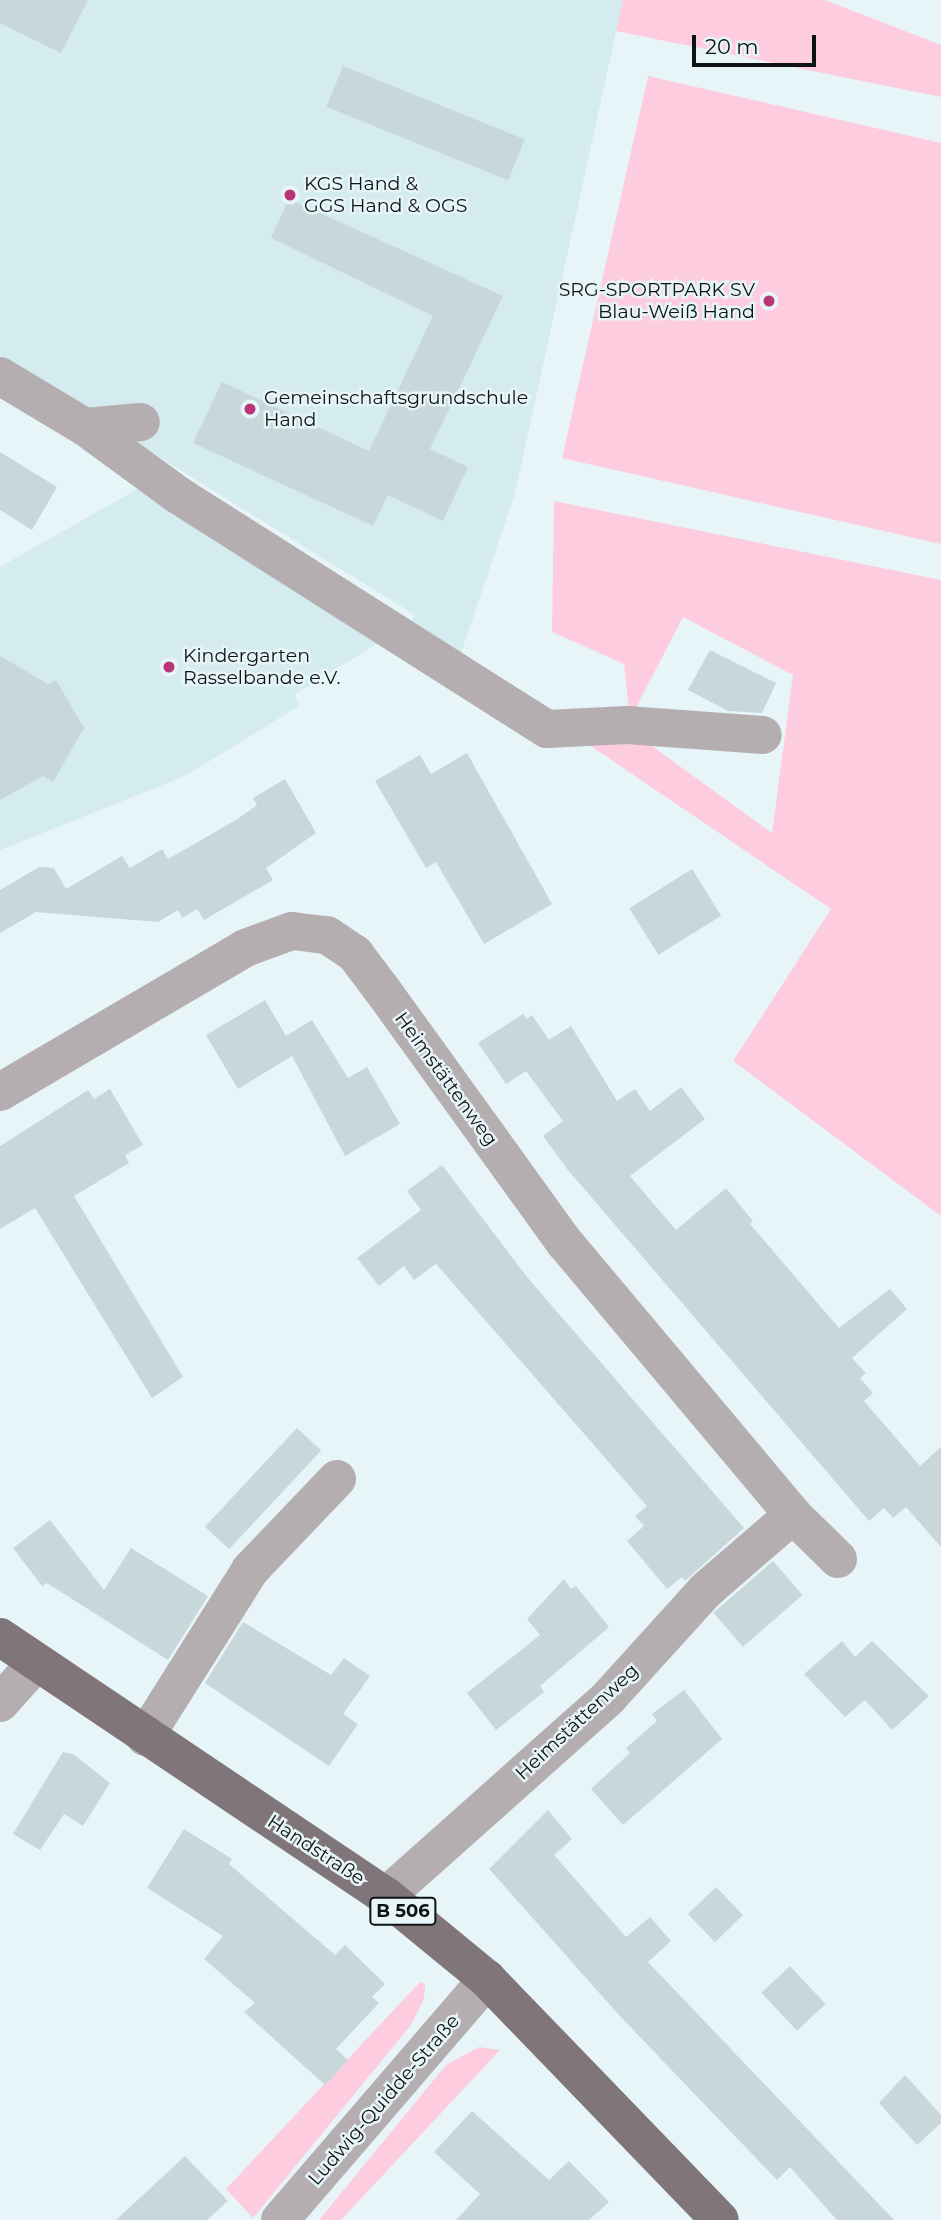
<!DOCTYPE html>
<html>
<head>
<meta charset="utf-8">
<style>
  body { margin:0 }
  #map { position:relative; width:941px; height:2220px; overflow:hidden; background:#e7f5f9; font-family:Montserrat,sans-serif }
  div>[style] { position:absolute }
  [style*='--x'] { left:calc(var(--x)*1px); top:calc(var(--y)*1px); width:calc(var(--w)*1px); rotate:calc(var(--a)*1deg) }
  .built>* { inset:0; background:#d4ebf0 }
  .green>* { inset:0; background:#feccdf }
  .building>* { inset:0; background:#c8d7da; transform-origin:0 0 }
  .minor>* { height:38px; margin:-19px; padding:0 19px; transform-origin:19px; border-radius:19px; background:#b4aeb0 }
  .major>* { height:38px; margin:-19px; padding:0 19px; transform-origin:19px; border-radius:19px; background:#80767a }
  .dots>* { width:19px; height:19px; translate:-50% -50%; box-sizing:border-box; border:4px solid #e7f5f9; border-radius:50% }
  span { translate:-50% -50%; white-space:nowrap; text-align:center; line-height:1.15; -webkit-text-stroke:5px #e7f5f9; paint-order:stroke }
  .shield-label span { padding:2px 5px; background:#e7f5f9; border:2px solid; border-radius:5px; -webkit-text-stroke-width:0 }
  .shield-label { font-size:18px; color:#0e1314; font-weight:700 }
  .poi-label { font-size:19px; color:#0e1314 }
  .left { translate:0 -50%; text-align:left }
  .right { translate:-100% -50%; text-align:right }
  .street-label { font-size:19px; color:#0e1314 }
  .scale { position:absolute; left:692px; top:35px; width:124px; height:32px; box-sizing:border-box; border:4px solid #0e1314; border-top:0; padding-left:9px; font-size:21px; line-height:24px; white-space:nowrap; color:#0e1314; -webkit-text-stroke:5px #e7f5f9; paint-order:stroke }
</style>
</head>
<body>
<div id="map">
  <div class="built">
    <i style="clip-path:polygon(0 0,623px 0,515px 493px,457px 665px,404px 632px,415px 615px,0 359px)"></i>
    <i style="clip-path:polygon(139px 488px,383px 640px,295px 694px,299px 706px,187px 775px,0 850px,0 567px)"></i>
  </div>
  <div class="green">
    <i style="clip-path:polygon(623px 0,825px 0,941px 45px,941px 97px,616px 31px)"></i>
    <i style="clip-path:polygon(648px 76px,941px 143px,941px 544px,562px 458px)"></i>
    <i style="clip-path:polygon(554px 501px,941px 580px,941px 1216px,733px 1061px,831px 909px,576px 736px,634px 733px,772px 833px,793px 675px,683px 617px,630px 719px,624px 664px,552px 632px)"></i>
    <i style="clip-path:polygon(420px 1982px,425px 1984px,424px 1999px,411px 2025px,253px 2218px,226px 2189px)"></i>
    <i style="clip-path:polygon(479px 2047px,500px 2050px,341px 2220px,319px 2220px,446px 2065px)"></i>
  </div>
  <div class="building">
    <i style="clip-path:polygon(0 0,88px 0,61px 53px,0 23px)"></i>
    <i style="left:343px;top:66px;width:196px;height:44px;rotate:22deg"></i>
    <i style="clip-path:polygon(289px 199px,503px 296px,430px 449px,468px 467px,443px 521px,388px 495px,373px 526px,193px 443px,222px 382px,369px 451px,433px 316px,271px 238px)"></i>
    <i style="clip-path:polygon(0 452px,57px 487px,32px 530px,0 510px)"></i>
    <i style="clip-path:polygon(710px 650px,776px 683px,762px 713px,728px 711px,688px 690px)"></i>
    <i style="clip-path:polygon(0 656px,48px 684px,56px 680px,84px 728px,53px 782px,43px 776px,0 800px)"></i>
    <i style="clip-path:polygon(467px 753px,552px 904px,484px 944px,436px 862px,426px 868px,375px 781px,420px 755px,431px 774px)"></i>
    <i style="clip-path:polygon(285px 779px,316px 833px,266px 868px,273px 880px,204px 920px,197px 909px,182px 918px,178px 910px,158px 922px,36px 912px,0 933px,0 890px,39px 867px,54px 868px,66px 889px,122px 856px,130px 868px,162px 849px,168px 859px,236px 820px,257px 805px,253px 798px)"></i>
    <i style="left:692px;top:869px;width:55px;height:74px;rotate:58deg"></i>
    <i style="clip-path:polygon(265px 1000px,286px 1036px,312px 1020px,348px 1078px,367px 1067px,400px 1124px,345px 1156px,292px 1056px,238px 1089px,206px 1035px)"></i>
    <i style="clip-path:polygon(523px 1014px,527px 1019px,532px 1015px,549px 1040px,571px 1026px,617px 1101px,635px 1089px,650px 1111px,681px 1087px,705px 1119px,630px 1176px,676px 1230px,726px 1188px,753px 1221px,750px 1224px,839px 1328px,890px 1289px,907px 1309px,852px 1358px,866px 1373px,860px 1378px,873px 1393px,864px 1401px,920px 1466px,941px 1447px,941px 1547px,906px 1507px,893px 1518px,884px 1508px,869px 1521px,568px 1170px,543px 1136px,563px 1121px,526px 1071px,506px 1084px,478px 1043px)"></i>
    <i style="clip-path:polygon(110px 1089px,143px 1145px,125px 1155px,129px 1163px,74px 1196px,183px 1377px,152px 1398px,35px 1208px,0 1229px,0 1146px,88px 1090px,94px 1099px)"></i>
    <i style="clip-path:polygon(442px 1165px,527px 1277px,744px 1528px,685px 1581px,682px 1577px,667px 1589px,627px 1541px,644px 1526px,635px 1516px,647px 1506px,436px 1264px,414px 1280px,404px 1266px,379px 1286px,357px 1258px,421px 1210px,407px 1191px)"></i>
    <i style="left:297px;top:1428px;width:33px;height:135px;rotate:43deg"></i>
    <i style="clip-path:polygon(50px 1520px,104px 1590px,131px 1548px,208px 1596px,168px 1660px,47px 1583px,42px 1586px,13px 1548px)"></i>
    <i style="left:773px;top:1561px;width:45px;height:79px;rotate:49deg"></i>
    <i style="clip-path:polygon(564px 1579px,571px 1589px,576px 1586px,609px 1627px,540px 1686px,544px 1692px,496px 1730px,467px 1693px,540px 1635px,527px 1619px)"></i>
    <i style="clip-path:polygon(243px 1622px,331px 1675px,344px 1658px,370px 1676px,343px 1714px,358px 1724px,329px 1766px,205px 1683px)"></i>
    <i style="clip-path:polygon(842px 1641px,855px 1657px,872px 1641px,929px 1696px,892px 1730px,865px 1700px,845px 1717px,804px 1674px)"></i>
    <i style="clip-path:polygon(684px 1690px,722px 1739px,623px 1825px,591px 1789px,630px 1753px,626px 1748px,657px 1721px,652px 1714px)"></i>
    <i style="clip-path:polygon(63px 1752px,73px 1754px,110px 1783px,83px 1826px,64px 1814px,40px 1850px,13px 1834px)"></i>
    <i style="clip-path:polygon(548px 1810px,572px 1839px,554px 1855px,626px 1937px,650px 1917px,671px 1941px,648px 1962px,894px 2220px,837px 2220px,790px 2167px,777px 2180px,618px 2014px,489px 1869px)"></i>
    <i style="clip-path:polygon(184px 1829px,232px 1859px,229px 1864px,335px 1955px,345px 1945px,385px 1984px,372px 1997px,379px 2003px,336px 2049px,348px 2060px,325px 2085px,244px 2012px,255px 2003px,204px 1959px,223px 1936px,147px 1888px)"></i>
    <i style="left:716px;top:1887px;width:39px;height:39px;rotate:46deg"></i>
    <i style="left:790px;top:1966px;width:52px;height:39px;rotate:47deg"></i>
    <i style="clip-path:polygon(905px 2075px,941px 2115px,941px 2123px,917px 2145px,879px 2103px)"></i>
    <i style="clip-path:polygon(472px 2111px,549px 2180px,569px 2161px,609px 2202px,589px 2220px,456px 2220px,480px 2194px,434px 2152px)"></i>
    <i style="clip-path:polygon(185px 2156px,228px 2201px,207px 2220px,116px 2220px)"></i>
  </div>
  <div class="minor">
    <i style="--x:0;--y:376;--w:99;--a:31"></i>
    <i style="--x:85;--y:427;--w:56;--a:-5.1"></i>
    <i style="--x:85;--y:427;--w:115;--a:36.2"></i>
    <i style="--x:178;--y:495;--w:437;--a:32.4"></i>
    <i style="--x:547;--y:729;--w:80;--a:-2.9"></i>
    <i style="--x:627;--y:725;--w:136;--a:4.2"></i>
    <i style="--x:0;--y:1092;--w:284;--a:-30.4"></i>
    <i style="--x:245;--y:948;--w:50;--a:-19.9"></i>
    <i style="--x:292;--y:931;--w:35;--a:7"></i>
    <i style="--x:327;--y:935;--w:34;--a:34"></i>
    <i style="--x:355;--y:954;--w:46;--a:52.9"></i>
    <i style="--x:383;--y:991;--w:311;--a:54.2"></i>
    <i style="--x:565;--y:1243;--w:355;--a:50"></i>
    <i style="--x:793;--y:1515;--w:63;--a:44.4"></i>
    <i style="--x:0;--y:1703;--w:52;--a:-48.1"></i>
    <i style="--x:145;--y:1737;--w:197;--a:-57.8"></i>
    <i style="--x:250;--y:1570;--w:126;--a:-46.3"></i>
    <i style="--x:386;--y:1896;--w:299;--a:-41.7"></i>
    <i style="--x:609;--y:1697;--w:144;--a:-47.8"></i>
    <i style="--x:706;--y:1590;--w:115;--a:-40.8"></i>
    <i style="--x:280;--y:2220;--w:318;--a:-49.3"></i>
  </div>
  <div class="major">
    <i style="--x:0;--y:1637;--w:465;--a:33.9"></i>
    <i style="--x:386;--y:1896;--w:131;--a:39.4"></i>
    <i style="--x:487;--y:1979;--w:335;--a:46"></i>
  </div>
  <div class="dots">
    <i style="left:290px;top:195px;background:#ba3578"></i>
    <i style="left:769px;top:301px;background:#ba3578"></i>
    <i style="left:250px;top:409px;background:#ba3578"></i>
    <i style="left:169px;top:667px;background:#ba3578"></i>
  </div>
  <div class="shield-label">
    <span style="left:403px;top:1911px">B 506</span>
  </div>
  <div class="poi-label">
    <span class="left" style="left:304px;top:195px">KGS Hand &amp;<br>GGS Hand &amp; OGS</span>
    <span class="right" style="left:755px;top:301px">SRG-SPORTPARK SV<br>Blau-Weiß Hand</span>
    <span class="left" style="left:264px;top:409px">Gemeinschaftsgrundschule<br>Hand</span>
    <span class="left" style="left:183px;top:667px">Kindergarten<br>Rasselbande e.V.</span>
  </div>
  <div class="street-label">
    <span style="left:446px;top:1079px;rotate:54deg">Heimstättenweg</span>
    <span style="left:577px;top:1722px;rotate:-43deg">Heimstättenweg</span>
    <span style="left:316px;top:1850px;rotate:33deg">Handstraße</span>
    <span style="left:384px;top:2100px;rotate:-49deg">Ludwig-Quidde-Straße</span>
  </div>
  <div class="scale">20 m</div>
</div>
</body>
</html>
